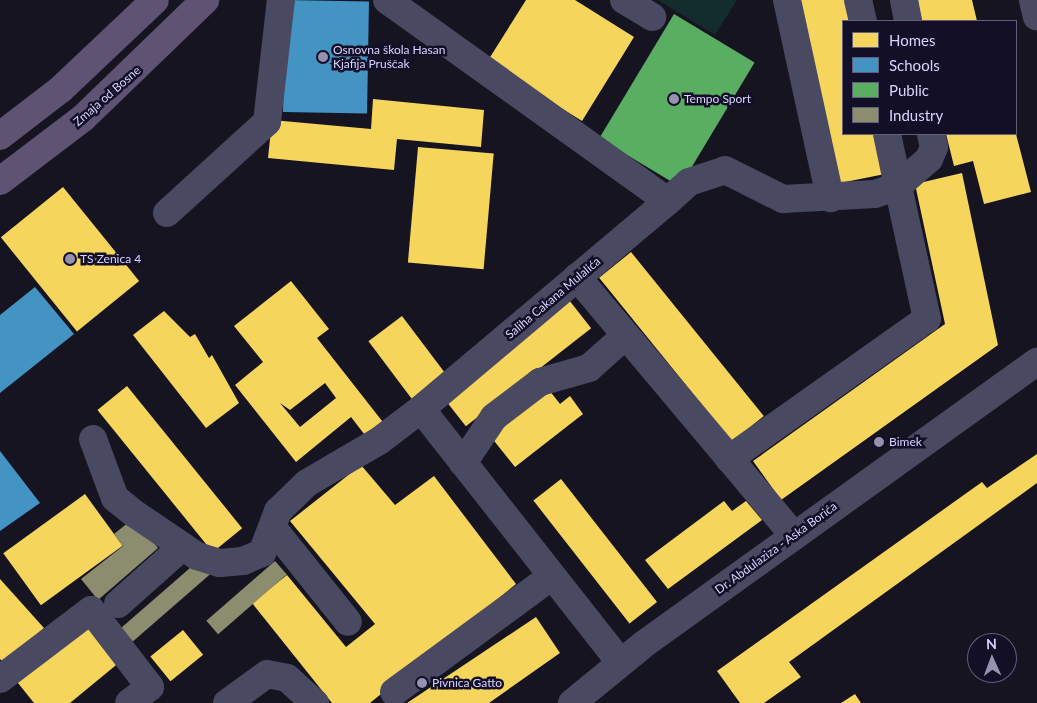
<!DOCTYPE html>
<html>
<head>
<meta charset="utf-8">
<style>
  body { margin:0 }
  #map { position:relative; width:1037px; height:703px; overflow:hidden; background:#161421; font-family:Lato,sans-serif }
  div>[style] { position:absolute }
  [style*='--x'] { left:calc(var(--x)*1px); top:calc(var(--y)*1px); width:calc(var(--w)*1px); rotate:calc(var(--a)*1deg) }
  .green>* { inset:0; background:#132c2d }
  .homes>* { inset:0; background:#f6d55c; transform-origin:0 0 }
  .schools>* { inset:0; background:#4393c3; transform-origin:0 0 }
  .public>* { inset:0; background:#5aae61; transform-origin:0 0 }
  .industry>* { inset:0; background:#8c8c6e; transform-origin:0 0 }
  .minor>* { height:28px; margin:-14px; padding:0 14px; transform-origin:14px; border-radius:14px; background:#4a4962 }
  .major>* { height:28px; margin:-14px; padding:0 14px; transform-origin:14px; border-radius:14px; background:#5e5373 }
  .dots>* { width:14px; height:14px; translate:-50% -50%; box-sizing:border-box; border:2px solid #130f26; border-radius:50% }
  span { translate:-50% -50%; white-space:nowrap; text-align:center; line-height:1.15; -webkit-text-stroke:5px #130f26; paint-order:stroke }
  .poi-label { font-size:12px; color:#d9d4ff }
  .left { translate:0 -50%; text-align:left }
  .street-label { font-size:12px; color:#d9d4ff }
  .legend { position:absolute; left:842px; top:20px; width:175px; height:115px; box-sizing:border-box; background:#130f26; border:1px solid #625e7d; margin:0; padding:6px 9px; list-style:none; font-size:15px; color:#d9d4ff }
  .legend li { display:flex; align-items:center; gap:10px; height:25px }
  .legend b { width:25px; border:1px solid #625e7d }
  .north { position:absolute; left:967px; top:633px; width:50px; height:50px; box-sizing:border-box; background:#130f26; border:1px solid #625e7d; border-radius:50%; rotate:358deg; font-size:14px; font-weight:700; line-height:20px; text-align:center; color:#d9d4ff }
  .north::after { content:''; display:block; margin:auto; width:18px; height:22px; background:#9591b1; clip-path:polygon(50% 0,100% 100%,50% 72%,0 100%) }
</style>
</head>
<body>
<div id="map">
  <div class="green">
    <i style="clip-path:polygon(658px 0,737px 0,715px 35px)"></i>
  </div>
  <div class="homes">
    <i style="clip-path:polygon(526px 0,575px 0,634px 37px,582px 121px,487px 62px)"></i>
    <i style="clip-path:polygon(798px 0,846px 0,850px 21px,843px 21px,843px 134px,876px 134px,885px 174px,840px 183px)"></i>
    <i style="clip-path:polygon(917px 0,972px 0,977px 21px,922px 21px)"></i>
    <i style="clip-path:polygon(373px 99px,484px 110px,481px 147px,397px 139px,394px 170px,268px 158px,272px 120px,371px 129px)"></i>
    <i style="clip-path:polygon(946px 134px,1016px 134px,1031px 192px,984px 204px,973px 161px,954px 166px)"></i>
    <i style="left:418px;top:147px;width:76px;height:116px;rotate:5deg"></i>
    <i style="clip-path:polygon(962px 173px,998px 345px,781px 500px,753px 461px,945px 324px,915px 184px)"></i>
    <i style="left:63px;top:187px;width:121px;height:80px;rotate:51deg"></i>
    <i style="left:631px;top:252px;width:211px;height:41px;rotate:51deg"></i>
    <i style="clip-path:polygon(evenodd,291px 281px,329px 329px,317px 338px,386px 426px,368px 439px,351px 417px,296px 462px,235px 385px,263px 362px,234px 326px,291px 281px,325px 383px,336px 398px,300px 427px,280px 403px,290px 410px,325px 383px)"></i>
    <i style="left:569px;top:300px;width:36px;height:159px;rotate:52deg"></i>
    <i style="clip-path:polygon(164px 311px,190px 337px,195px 334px,209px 358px,212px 355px,239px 403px,206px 428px,133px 335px)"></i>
    <i style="left:402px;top:316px;width:74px;height:42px;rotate:53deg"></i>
    <i style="left:127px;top:386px;width:183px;height:38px;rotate:51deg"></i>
    <i style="clip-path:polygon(546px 386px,560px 404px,570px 396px,583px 414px,515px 467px,487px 432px)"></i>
    <i style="clip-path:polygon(1037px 454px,1037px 483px,789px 662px,801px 677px,764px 703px,740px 703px,717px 671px,982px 482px,987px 488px)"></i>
    <i style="clip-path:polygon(361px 465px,395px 505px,434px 476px,516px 584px,370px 703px,332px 703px,252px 603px,287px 575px,346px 647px,375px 624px,290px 521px)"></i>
    <i style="left:561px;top:479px;width:156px;height:35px;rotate:52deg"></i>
    <i style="left:85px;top:494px;width:64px;height:101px;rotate:54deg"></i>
    <i style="clip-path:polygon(724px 501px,732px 511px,746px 501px,762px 520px,668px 589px,645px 560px)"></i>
    <i style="clip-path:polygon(0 579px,44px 628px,4px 663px,0 659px)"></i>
    <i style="clip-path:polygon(536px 617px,560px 653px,489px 703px,407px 703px)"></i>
    <i style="clip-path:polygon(91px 622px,121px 661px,70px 703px,34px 703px,14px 678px)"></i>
    <i style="left:183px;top:630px;width:32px;height:42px;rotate:51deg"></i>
    <i style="clip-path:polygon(855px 694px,861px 703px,841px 703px)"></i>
  </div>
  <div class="schools">
    <i style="left:285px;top:0;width:84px;height:112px;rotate:1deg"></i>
    <i style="clip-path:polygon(35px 287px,74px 334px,0 393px,0 315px)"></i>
    <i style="clip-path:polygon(0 451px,40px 503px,0 531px)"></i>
  </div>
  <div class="public">
    <i style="left:674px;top:14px;width:94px;height:145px;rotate:31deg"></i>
  </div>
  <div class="industry">
    <i style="clip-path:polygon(134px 518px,158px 548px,98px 600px,81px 579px,123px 546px,114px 534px)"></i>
    <i style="left:198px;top:561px;width:18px;height:102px;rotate:49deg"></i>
    <i style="left:275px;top:561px;width:18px;height:91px;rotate:49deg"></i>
  </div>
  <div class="minor">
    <i style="--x:387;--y:0;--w:345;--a:35.6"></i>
    <i style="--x:668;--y:201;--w:323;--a:139.9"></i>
    <i style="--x:421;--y:409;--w:322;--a:51.8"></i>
    <i style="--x:624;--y:0;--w:33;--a:31"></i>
    <i style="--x:787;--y:0;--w:203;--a:77.7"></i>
    <i style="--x:858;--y:0;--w:22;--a:77"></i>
    <i style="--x:904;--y:0;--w:21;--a:79"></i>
    <i style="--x:1033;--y:0;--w:17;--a:77"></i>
    <i style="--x:668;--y:201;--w:28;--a:-42"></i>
    <i style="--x:689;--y:182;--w:38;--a:-18"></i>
    <i style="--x:725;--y:170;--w:65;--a:26.6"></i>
    <i style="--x:783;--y:199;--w:92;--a:-3.1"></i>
    <i style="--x:875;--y:194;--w:24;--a:-19"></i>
    <i style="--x:898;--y:186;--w:53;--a:-101.9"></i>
    <i style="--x:167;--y:213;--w:135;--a:-42.3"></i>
    <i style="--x:267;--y:122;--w:123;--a:-83.5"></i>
    <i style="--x:577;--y:277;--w:338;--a:50"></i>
    <i style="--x:93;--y:439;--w:63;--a:69.6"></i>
    <i style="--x:115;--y:498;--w:26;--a:39"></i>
    <i style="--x:135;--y:514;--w:75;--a:34.1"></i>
    <i style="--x:197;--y:556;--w:24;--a:17"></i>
    <i style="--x:220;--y:563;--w:23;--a:-5"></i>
    <i style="--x:243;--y:561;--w:21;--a:-23"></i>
    <i style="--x:262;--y:553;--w:45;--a:-69.1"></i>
    <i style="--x:278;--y:511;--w:40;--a:-44"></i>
    <i style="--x:307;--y:483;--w:83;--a:-30.3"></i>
    <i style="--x:379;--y:441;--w:53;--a:-37.3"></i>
    <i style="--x:729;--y:459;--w:242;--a:-35.3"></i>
    <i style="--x:927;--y:319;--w:136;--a:-102.3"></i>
    <i style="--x:898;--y:186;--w:41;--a:-41.1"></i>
    <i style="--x:929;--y:159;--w:13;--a:-67"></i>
    <i style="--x:934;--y:147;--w:13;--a:-103"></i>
    <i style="--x:463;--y:463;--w:55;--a:-56"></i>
    <i style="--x:494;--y:417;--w:58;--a:-37.3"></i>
    <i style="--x:540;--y:382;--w:51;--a:-15.9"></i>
    <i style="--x:589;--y:368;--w:48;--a:-41.6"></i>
    <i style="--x:273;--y:528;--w:120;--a:51.4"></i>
    <i style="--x:118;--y:604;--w:86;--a:-41.7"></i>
    <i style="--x:0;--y:679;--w:114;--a:-37.2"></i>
    <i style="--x:91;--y:610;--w:97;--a:52.5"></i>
    <i style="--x:150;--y:687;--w:26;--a:143"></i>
    <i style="--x:394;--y:692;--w:196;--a:-36.3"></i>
    <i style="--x:227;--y:703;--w:49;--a:-35.9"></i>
    <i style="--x:267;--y:674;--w:20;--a:11"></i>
    <i style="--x:287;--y:678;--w:38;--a:42"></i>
    <i style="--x:572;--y:703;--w:93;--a:-39.3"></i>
    <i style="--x:644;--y:644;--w:484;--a:-35.7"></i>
  </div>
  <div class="major">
    <i style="--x:0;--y:136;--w:77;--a:-37.6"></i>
    <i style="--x:61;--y:89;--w:129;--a:-43.4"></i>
    <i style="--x:0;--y:181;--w:104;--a:-37.2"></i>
    <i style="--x:83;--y:118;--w:170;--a:-44"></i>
  </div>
  <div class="dots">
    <i style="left:323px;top:57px;background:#9591b1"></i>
    <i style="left:674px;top:99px;background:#9591b1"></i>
    <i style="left:70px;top:259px;background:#9591b1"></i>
    <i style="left:879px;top:442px;background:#9591b1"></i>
    <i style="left:422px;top:683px;background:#9591b1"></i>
  </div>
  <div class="poi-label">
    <span class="left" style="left:333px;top:57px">Osnovna škola Hasan<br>Kjafija Pruščak</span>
    <span class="left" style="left:684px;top:99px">Tempo Sport</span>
    <span class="left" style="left:80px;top:259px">TS Zenica 4</span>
    <span class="left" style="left:889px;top:442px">Bimek</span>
    <span class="left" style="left:432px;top:683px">Pivnica Gatto</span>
  </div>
  <div class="street-label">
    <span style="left:107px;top:96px;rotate:-41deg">Zmaja od Bosne</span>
    <span style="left:553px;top:298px;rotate:-40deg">Saliha Cakana Mulalića</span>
    <span style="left:776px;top:548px;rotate:-36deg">Dr. Abdulaziza - Aska Borića</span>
  </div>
  <ul class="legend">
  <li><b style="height:14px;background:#f6d55c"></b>Homes</li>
  <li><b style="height:14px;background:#4393c3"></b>Schools</li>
  <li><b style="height:14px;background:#5aae61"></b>Public</li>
  <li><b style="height:14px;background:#8c8c6e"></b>Industry</li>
  </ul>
  <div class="north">N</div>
</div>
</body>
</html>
